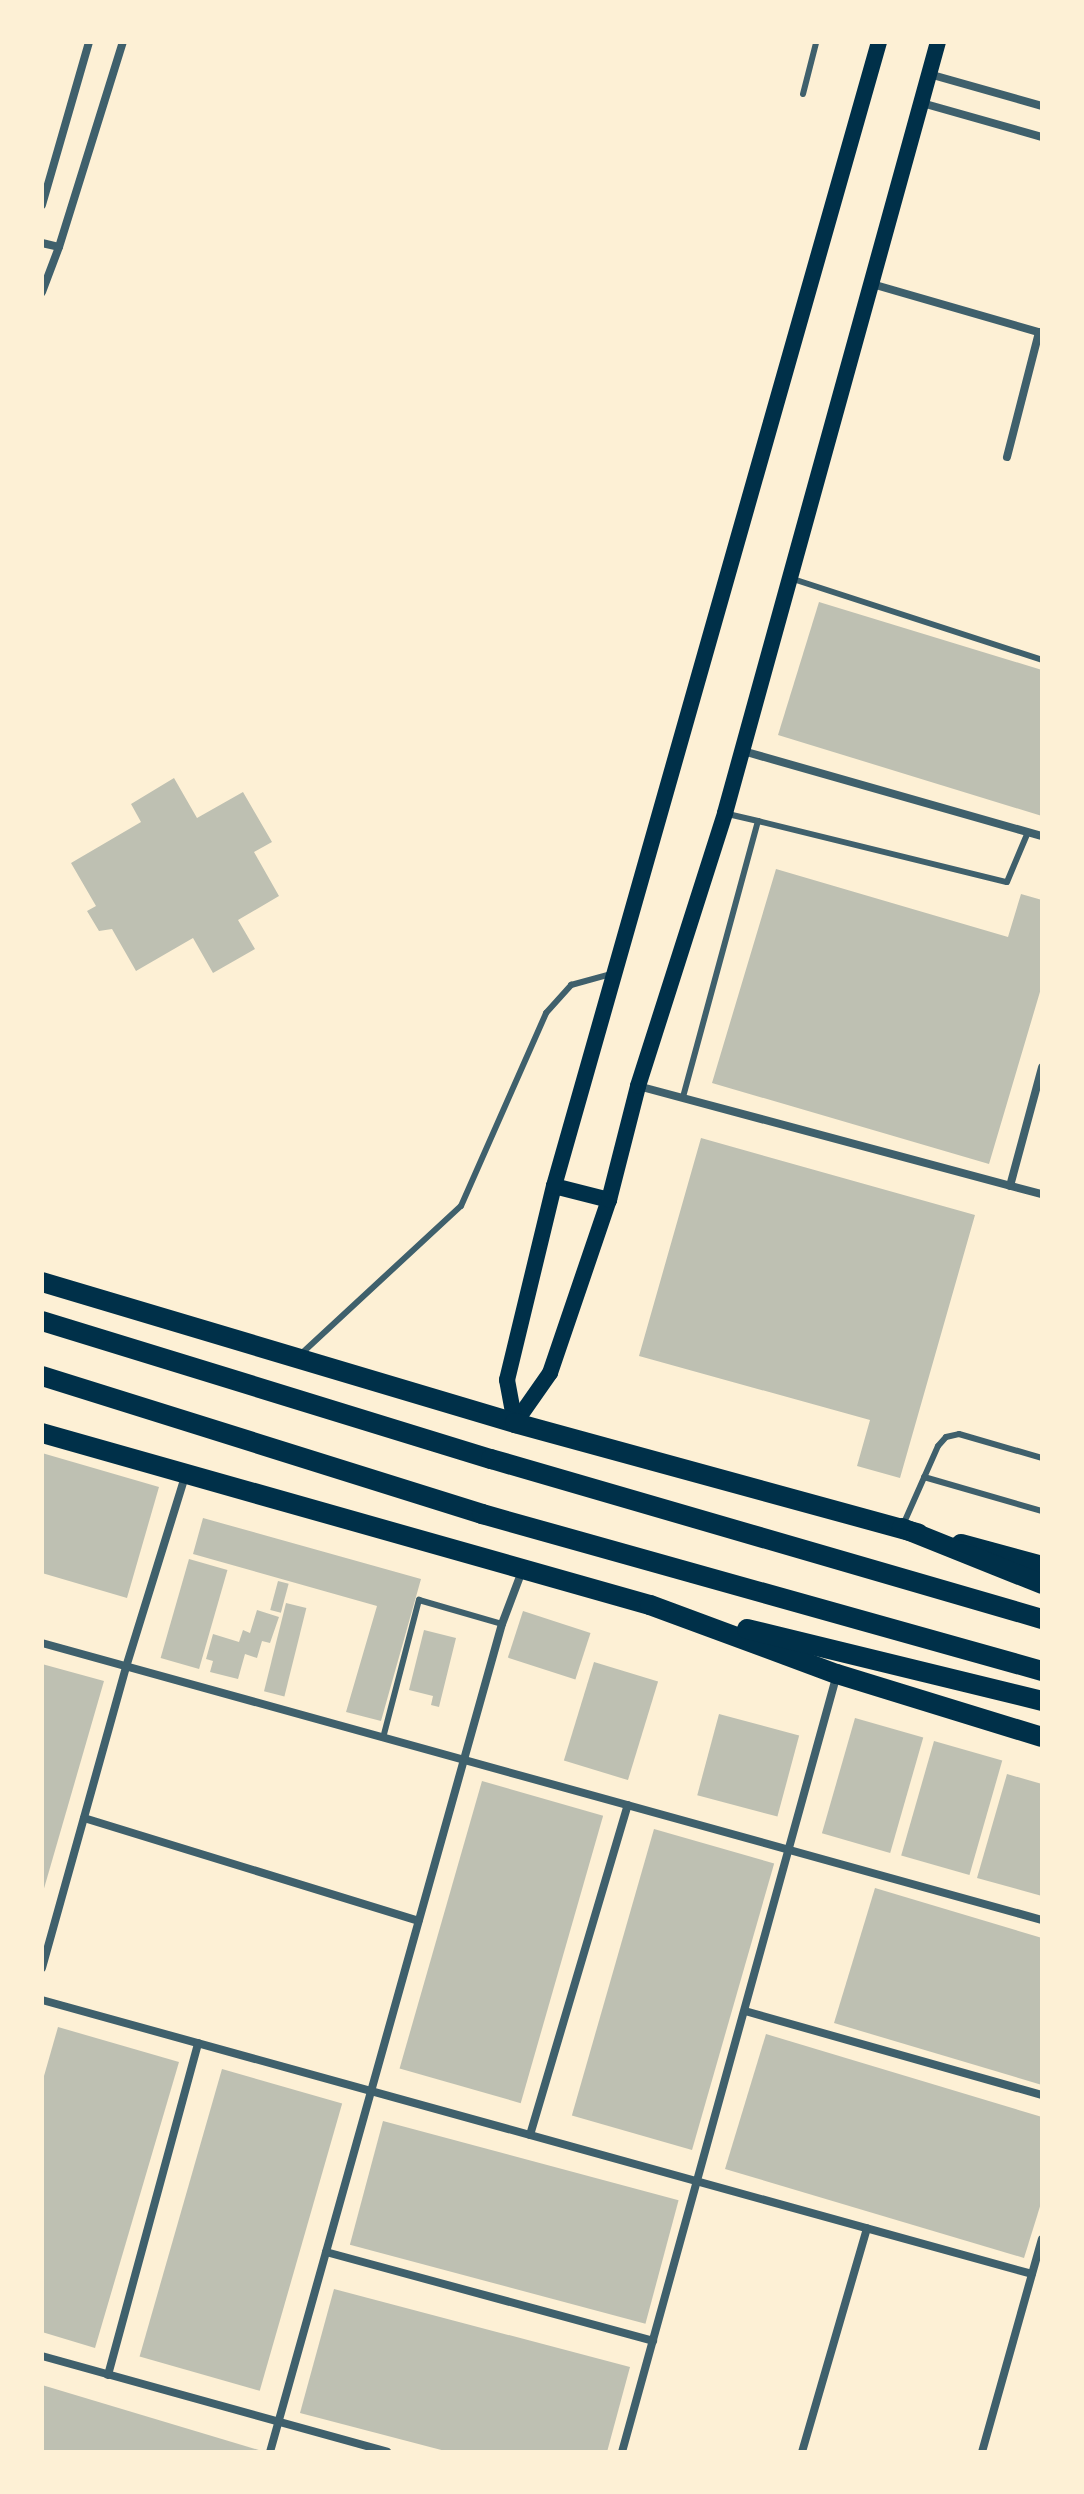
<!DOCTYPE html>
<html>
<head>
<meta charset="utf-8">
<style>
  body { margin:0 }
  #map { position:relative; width:1084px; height:2494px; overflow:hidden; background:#fdf0d5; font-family:"DM Sans",sans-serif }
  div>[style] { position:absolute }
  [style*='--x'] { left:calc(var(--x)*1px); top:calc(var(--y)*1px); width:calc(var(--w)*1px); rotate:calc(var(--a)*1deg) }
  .building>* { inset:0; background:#bec0b2; transform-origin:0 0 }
  .service>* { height:6px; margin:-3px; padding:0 3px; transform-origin:3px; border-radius:3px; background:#3f606c }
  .minor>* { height:8px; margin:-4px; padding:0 4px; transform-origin:4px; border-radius:4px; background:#3f606c }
  .secondary>* { height:16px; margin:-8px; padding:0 8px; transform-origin:8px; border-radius:8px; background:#003049 }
  .primary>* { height:20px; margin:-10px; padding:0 10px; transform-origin:10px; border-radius:10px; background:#003049 }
  .trunk>* { height:20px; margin:-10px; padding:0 10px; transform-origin:10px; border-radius:10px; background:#003049 }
  span { translate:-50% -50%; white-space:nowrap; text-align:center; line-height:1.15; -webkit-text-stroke:6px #fdf0d5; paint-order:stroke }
  .frame { position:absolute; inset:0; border:44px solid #fdf0d5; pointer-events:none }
</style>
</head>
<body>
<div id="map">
  <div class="building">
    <i style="clip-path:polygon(819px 602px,1042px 670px,1042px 816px,778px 735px)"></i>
    <i style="clip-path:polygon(174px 778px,197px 818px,243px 792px,272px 842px,254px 852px,279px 896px,238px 920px,255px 949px,213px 973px,193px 938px,136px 971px,112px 929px,99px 931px,87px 911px,96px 906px,71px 863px,141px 822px,131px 804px)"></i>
    <i style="clip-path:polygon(776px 869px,1008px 937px,1021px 894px,1042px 900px,1042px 985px,989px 1164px,712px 1083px)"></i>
    <i style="clip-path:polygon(701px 1138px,975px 1215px,900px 1478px,857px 1466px,870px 1420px,639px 1356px)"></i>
    <i style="clip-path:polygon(42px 1453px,159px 1487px,127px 1598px,42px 1573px)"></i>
    <i style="clip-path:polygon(203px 1518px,421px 1579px,381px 1721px,346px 1712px,377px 1606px,193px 1554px)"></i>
    <i style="left:189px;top:1559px;width:40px;height:103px;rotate:16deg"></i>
    <i style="left:278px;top:1581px;width:11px;height:30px;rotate:15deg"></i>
    <i style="left:286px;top:1603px;width:21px;height:91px;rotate:14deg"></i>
    <i style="clip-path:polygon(257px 1610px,279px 1617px,270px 1643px,262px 1641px,257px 1658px,245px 1654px,238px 1679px,210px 1672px,213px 1661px,206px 1659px,213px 1634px,239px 1642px,243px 1630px,250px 1633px)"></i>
    <i style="left:523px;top:1611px;width:71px;height:49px;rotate:18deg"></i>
    <i style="clip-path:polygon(424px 1630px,456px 1638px,439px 1707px,431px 1705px,433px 1696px,409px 1690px)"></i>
    <i style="left:594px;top:1662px;width:67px;height:103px;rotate:17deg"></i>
    <i style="clip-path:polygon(42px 1664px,104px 1681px,43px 1892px,42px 1892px)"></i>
    <i style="left:719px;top:1714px;width:83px;height:84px;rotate:15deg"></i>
    <i style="left:855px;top:1718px;width:71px;height:120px;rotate:16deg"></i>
    <i style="left:934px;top:1741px;width:71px;height:119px;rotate:16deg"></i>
    <i style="clip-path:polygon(1007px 1774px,1042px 1784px,1042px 1896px,977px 1878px)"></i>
    <i style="left:482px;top:1781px;width:126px;height:299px;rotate:16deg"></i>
    <i style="left:654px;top:1829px;width:125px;height:298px;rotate:16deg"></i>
    <i style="clip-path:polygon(875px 1888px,1042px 1938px,1042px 2085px,834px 2023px)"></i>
    <i style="clip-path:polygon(58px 2027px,179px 2062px,95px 2348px,42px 2332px,42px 2083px)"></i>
    <i style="clip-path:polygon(766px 2034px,1042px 2117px,1042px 2200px,1024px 2258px,725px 2169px)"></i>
    <i style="left:222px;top:2069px;width:125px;height:299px;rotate:16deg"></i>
    <i style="left:383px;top:2121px;width:306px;height:128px;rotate:15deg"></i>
    <i style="clip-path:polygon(334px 2289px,630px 2367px,607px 2452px,449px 2452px,300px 2413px)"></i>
    <i style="clip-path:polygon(42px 2385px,262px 2451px,262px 2452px,42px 2452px)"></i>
  </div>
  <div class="service">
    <i style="--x:803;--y:94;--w:53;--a:-75.7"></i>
    <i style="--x:793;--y:579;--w:262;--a:18"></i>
    <i style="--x:758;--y:821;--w:256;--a:13.8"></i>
    <i style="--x:1007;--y:882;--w:54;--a:-67.2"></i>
    <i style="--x:683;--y:1097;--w:286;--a:-74.8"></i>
    <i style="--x:758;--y:821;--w:31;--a:-167"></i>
    <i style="--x:301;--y:1354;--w:218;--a:-42.8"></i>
    <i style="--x:461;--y:1206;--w:211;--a:-66.2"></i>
    <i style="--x:546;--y:1013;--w:38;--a:-48"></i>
    <i style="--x:571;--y:985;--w:41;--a:-15.4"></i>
    <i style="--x:924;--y:1477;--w:123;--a:16.1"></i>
    <i style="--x:903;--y:1525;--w:86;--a:-66.1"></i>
    <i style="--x:938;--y:1446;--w:12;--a:-48"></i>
    <i style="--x:946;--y:1437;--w:13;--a:-13"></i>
    <i style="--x:959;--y:1434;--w:86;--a:16.1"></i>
    <i style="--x:383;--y:1738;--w:143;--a:-75.4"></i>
    <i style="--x:419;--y:1600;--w:86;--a:16.1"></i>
  </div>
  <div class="minor">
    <i style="--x:929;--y:74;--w:117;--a:15.8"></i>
    <i style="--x:922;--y:103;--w:125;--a:15.8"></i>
    <i style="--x:42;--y:205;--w:170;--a:-73.9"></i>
    <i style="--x:42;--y:243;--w:17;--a:13"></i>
    <i style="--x:872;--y:284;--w:177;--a:16.1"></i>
    <i style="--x:42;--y:292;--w:48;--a:-69.3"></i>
    <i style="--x:59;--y:247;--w:215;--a:-72.7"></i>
    <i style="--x:1007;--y:457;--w:129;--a:-75.6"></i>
    <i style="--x:743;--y:751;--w:311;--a:15.9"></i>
    <i style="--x:638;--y:1086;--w:418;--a:15"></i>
    <i style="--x:1010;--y:1186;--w:123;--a:-74.9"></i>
    <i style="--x:42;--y:1643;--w:1038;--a:15.48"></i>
    <i style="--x:84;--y:1818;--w:350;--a:17.1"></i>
    <i style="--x:42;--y:1968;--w:313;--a:-74.4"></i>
    <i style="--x:126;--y:1667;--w:203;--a:-72.8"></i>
    <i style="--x:42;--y:2000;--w:1027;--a:15.47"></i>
    <i style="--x:745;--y:2011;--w:309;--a:15.8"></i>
    <i style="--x:530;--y:2135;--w:344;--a:-73.5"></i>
    <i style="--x:326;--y:2252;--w:339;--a:15.2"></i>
    <i style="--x:42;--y:2356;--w:358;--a:15.5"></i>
    <i style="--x:108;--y:2375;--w:344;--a:-74.8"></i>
    <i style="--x:270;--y:2452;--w:860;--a:-74.35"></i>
    <i style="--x:502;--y:1624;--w:57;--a:-69.3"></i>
    <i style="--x:622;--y:2452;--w:807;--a:-74.55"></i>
    <i style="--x:802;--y:2452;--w:233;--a:-73.8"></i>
    <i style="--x:982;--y:2452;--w:221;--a:-74.3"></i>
  </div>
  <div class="secondary">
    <i style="--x:554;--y:1186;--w:57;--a:14.3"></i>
    <i style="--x:515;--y:1423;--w:61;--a:-55"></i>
    <i style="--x:550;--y:1373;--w:183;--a:-71.2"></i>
    <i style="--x:609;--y:1200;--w:118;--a:-75.7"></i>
    <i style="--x:638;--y:1086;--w:287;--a:-72.3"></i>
    <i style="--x:725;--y:813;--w:800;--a:-74.56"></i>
    <i style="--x:515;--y:1423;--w:44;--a:-100.5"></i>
    <i style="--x:507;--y:1380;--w:200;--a:-76.4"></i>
    <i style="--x:554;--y:1186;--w:1189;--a:-74.14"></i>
  </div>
  <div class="primary">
    <i style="--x:42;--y:1282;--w:494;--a:16.6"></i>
    <i style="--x:515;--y:1423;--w:418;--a:15.3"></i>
    <i style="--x:42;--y:1433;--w:632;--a:15.8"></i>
    <i style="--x:650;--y:1605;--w:199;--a:20.3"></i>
    <i style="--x:837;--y:1674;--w:214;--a:17.1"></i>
    <i style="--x:961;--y:1544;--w:84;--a:15.2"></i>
    <i style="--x:747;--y:1629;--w:304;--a:13.7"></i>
  </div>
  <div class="trunk">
    <i style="--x:42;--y:1321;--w:470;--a:17.1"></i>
    <i style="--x:491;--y:1459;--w:574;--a:16.19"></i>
    <i style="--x:42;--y:1376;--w:461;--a:17.4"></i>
    <i style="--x:482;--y:1514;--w:582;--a:15.66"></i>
    <i style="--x:902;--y:1528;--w:151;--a:21.8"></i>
  </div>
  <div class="frame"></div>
</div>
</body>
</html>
